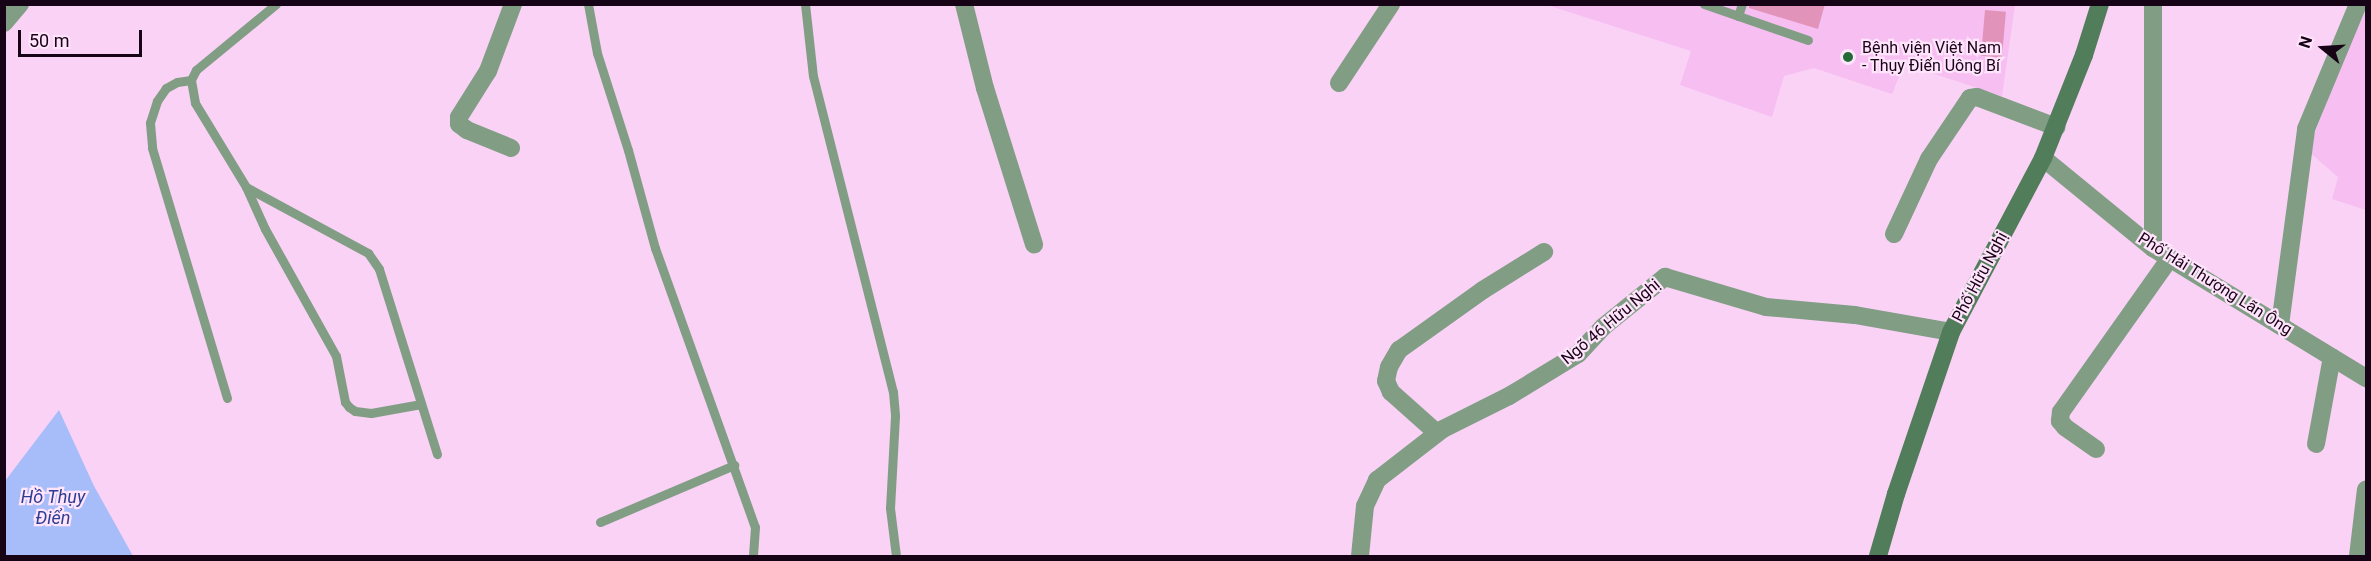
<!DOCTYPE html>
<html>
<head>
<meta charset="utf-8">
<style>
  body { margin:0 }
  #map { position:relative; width:2371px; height:561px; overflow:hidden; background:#f9d2f6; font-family:Roboto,sans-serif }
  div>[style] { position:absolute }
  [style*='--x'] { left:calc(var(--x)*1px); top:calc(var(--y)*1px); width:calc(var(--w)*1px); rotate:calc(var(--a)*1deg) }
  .built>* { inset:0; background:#f7bef2 }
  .water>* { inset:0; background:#a7bdf9 }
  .building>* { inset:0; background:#e293ba; transform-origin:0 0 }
  .lane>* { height:9px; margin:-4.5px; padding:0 4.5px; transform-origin:4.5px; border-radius:4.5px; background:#819e85 }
  .street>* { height:18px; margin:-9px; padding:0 9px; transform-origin:9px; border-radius:9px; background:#819e85 }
  .secondary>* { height:18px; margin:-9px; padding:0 9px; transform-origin:9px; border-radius:9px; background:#527d5a }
  .dots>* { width:16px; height:16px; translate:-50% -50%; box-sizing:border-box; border:3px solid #ffe4fc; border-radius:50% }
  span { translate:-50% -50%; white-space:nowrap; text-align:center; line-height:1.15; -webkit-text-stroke:4.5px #ffe4fc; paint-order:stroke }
  .poi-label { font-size:16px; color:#170316 }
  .left { translate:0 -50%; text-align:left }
  .street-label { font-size:16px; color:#170316 }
  .water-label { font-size:18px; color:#2b3e93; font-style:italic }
  .frame { position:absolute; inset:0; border:6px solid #170316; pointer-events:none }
  .north { position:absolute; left:2293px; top:18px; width:60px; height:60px; -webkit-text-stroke:4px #ffe4fc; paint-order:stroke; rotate:288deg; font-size:16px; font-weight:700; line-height:24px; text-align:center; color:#170316 }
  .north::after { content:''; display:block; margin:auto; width:21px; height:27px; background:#170316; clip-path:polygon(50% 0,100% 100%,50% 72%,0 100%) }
  .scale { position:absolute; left:18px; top:30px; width:124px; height:27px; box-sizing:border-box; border:3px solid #170316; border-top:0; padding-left:8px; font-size:18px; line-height:21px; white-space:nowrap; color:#170316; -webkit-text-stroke:4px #ffe4fc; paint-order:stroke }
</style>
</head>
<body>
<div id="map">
  <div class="built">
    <i style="clip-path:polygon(1547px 5px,2015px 5px,2002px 96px,1904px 64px,1892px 94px,1814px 68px,1784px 76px,1772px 117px,1680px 85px,1691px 51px)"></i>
    <i style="clip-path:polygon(2364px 5px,2366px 5px,2366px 210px,2332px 199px,2338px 177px,2308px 151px)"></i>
  </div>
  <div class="water">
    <i style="clip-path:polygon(59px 410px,94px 486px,133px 556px,5px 556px,5px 481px)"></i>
  </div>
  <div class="building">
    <i style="clip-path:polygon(1749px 4px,1825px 4px,1818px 29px,1749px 8px)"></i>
    <i style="left:1985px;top:10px;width:21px;height:46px;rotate:5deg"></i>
  </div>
  <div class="lane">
    <i style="--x:276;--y:4;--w:104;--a:140.5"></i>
    <i style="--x:196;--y:70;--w:11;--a:117"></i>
    <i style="--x:191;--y:80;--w:23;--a:80"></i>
    <i style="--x:195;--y:103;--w:98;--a:58.7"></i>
    <i style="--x:246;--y:187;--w:46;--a:65.7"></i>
    <i style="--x:265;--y:229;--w:145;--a:60.8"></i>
    <i style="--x:336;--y:356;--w:47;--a:78.9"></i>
    <i style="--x:345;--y:402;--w:6;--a:51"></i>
    <i style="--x:349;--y:407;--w:7;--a:34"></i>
    <i style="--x:355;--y:411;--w:16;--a:7"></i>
    <i style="--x:371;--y:413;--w:51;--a:-10.2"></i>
    <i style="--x:588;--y:4;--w:50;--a:79.6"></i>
    <i style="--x:597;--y:53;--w:102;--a:72.3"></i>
    <i style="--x:628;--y:150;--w:102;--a:74.6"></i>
    <i style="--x:655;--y:248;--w:296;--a:70.3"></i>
    <i style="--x:755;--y:527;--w:29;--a:94"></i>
    <i style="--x:805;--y:4;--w:72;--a:83.7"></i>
    <i style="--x:813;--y:76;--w:326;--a:75.8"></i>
    <i style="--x:893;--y:392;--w:24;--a:85"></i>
    <i style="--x:895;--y:416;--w:92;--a:93.1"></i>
    <i style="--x:890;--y:508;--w:48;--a:82.9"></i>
    <i style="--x:1704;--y:4;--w:110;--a:19.1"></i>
    <i style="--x:1738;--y:16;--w:13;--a:-72"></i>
    <i style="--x:191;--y:80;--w:14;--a:172"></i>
    <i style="--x:177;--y:82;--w:13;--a:151"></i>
    <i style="--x:166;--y:88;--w:16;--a:125"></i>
    <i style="--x:157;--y:101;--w:23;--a:108"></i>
    <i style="--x:150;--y:123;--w:25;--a:85"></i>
    <i style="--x:152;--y:148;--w:261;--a:73.3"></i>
    <i style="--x:246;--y:187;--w:139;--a:28.4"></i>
    <i style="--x:368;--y:253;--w:19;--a:55"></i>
    <i style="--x:379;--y:269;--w:194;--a:72.6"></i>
    <i style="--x:600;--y:522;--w:146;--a:-23"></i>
  </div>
  <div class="street">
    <i style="--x:964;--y:4;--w:87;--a:76"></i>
    <i style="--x:985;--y:88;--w:164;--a:72.6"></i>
    <i style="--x:2153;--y:4;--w:244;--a:90"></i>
    <i style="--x:4;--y:23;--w:25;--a:-50"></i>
    <i style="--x:1339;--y:83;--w:95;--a:-56.6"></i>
    <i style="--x:511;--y:148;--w:48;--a:-157.8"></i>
    <i style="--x:467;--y:130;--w:10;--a:-143"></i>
    <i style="--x:459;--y:124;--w:7;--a:-90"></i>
    <i style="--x:459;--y:117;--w:54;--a:-57.8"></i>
    <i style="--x:488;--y:71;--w:72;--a:-69.5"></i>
    <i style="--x:2043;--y:158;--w:142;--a:39.3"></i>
    <i style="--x:2153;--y:248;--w:250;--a:31.4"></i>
    <i style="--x:1894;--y:234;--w:83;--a:-65"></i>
    <i style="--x:1929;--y:159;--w:73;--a:-56.1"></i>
    <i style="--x:1970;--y:98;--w:7;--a:-8"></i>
    <i style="--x:1977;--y:97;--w:85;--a:20.8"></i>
    <i style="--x:2280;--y:325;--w:198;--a:-82.4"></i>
    <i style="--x:2306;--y:129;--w:135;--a:-67.4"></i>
    <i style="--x:1437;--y:433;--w:62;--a:-138.3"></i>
    <i style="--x:1391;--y:392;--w:12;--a:-114"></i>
    <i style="--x:1386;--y:381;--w:14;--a:-78"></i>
    <i style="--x:1389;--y:367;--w:20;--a:-60"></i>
    <i style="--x:1399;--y:350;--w:103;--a:-35.5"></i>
    <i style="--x:1483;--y:290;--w:72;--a:-31.9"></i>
    <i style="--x:2316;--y:444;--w:88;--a:-79.6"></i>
    <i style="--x:2096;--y:449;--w:38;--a:-145"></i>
    <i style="--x:2065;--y:427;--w:8;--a:-130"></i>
    <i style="--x:2060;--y:421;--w:9;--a:-84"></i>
    <i style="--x:2061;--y:412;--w:189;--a:-54.7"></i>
    <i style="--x:1360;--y:556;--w:50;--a:-84.3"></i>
    <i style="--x:1365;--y:506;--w:29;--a:-65"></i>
    <i style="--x:1377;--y:480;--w:83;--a:-37.7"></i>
    <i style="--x:1443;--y:429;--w:74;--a:-26.6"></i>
    <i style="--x:1509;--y:396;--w:81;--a:-31.3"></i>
    <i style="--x:1578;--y:354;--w:37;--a:-47"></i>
    <i style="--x:1603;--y:327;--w:80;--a:-38.9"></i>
    <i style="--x:1665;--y:277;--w:105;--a:16.5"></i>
    <i style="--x:1766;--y:307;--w:89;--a:5.1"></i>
    <i style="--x:1855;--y:315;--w:97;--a:10"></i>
    <i style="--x:2358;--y:556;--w:67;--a:-83.2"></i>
  </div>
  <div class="secondary">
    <i style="--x:1878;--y:556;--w:65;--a:-73.8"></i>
    <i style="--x:1896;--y:494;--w:171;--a:-71.2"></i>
    <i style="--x:1951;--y:332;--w:197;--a:-62.1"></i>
    <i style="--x:2043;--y:158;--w:111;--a:-68.3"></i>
    <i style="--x:2084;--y:55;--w:53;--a:-72.6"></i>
  </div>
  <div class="dots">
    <i style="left:1848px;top:57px;background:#236a36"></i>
  </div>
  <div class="poi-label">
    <span class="left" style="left:1862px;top:57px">Bệnh viện Việt Nam<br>- Thụy Điển Uông Bí</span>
  </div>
  <div class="street-label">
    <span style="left:1980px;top:277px;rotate:-62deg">Phố Hữu Nghị</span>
    <span style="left:2215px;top:284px;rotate:32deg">Phố Hải Thượng Lãn Ông</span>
    <span style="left:1611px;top:322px;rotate:-40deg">Ngõ 46 Hữu Nghị</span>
  </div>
  <div class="water-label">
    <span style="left:53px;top:508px">Hồ Thụy<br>Điển</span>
  </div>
  <div class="frame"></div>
  <div class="north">N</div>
  <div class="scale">50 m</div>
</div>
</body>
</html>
